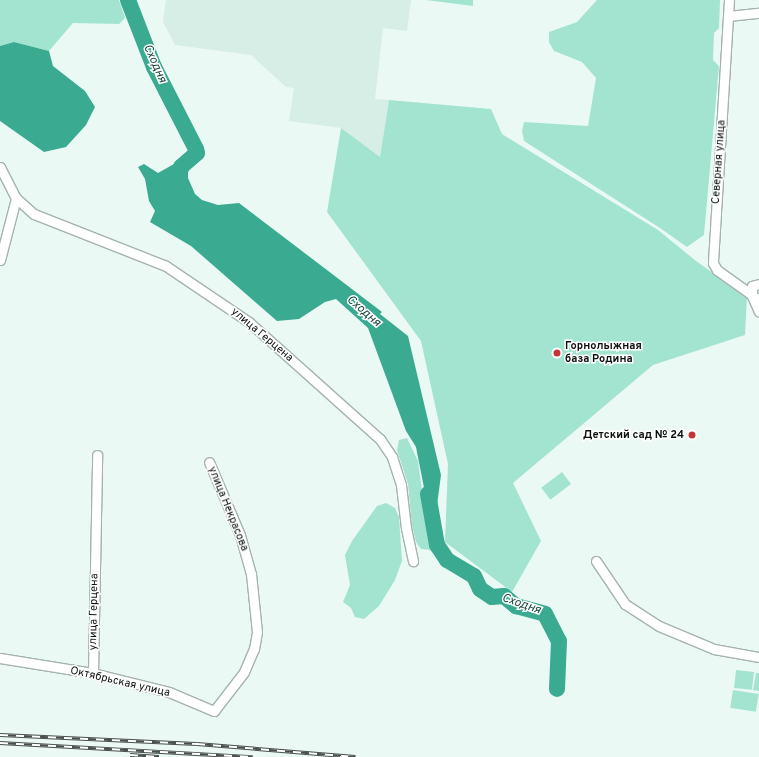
<!DOCTYPE html>
<html>
<head>
<meta charset="utf-8">
<style>
  body { margin:0 }
  #map { position:relative; width:759px; height:757px; overflow:hidden; background:#eaf9f4; font-family:Overpass,sans-serif }
  div>[style] { position:absolute }
  [style*='--x'] { left:calc(var(--x)*1px); top:calc(var(--y)*1px); width:calc(var(--w)*1px); rotate:calc(var(--a)*1deg) }
  .built>* { inset:0; background:#d7eee7 }
  .green>* { inset:0; background:#a3e4d1; transform-origin:0 0 }
  .water>* { inset:0; background:#3aab91 }
  .river>* { height:16px; margin:-8px; padding:0 8px; transform-origin:8px; border-radius:8px; background:#3aab91 }
  .roads { filter:drop-shadow(1px 0 #a5b3af) drop-shadow(-1px 0 #a5b3af) drop-shadow(0 1px #a5b3af) drop-shadow(0 -1px #a5b3af) }
  .street>* { height:9px; margin:-4.5px; padding:0 4.5px; transform-origin:4.5px; border-radius:4.5px; background:#fff }
  .rail>* { height:4px; margin-top:-2px; transform-origin:0; background:repeating-linear-gradient(90deg,#fff 0 8px,#48504d 0 16px); box-sizing:border-box; border-block:1px solid #48504d }
  .dots>* { width:11px; height:11px; translate:-50% -50%; box-sizing:border-box; border:2px solid #fff; border-radius:50% }
  span { translate:-50% -50%; white-space:nowrap; text-align:center; line-height:1.15; -webkit-text-stroke:3px #fff; paint-order:stroke }
  .street-label { font-size:11px; color:#0c110f }
  .poi-label { font-size:11px; color:#0c110f; font-weight:700 }
  .left { translate:0 -50%; text-align:left }
  .right { translate:-100% -50%; text-align:right }
  .water-label { font-size:12px; color:#17473c; font-style:italic }
</style>
</head>
<body>
<div id="map">
  <div class="built">
    <i style="clip-path:polygon(166px 0,411px 0,407px 31px,383px 28px,375px 99px,389px 100px,380px 158px,341px 128px,289px 121px,294px 88px,286px 87px,251px 55px,175px 45px,163px 22px)"></i>
  </div>
  <div class="green">
    <i style="clip-path:polygon(0 0,119px 0,125px 18px,119px 24px,73px 23px,49px 51px,14px 42px,0 46px)"></i>
    <i style="clip-path:polygon(426px 0,473px 0,473px 6px)"></i>
    <i style="clip-path:polygon(597px 0,720px 0,719px 28px,714px 33px,713px 60px,719px 66px,704px 235px,687px 247px,660px 228px,524px 141px,522px 131px,524px 122px,588px 126px,596px 78px,582px 62px,554px 51px,549px 42px,549px 32px,577px 22px)"></i>
    <i style="clip-path:polygon(389px 100px,491px 109px,502px 134px,658px 230px,696px 261px,747px 297px,745px 335px,653px 365px,513px 483px,541px 541px,512px 592px,445px 542px,448px 464px,421px 341px,327px 212px,341px 128px,380px 157px)"></i>
    <i style="clip-path:polygon(407px 438px,418px 461px,430px 550px,421px 549px,416px 542px,412px 526px,408px 484px,397px 450px,399px 440px)"></i>
    <i style="left:562px;top:472px;width:15px;height:26px;rotate:53deg"></i>
    <i style="clip-path:polygon(386px 503px,395px 508px,399px 517px,402px 561px,395px 580px,379px 606px,364px 619px,355px 617px,351px 608px,343px 602px,350px 585px,345px 555px,352px 541px,377px 506px)"></i>
    <i style="left:736px;top:670px;width:18px;height:18px;rotate:6deg"></i>
    <i style="clip-path:polygon(756px 673px,759px 673px,759px 691px,753px 690px)"></i>
    <i style="left:733px;top:690px;width:26px;height:18px;rotate:9deg"></i>
  </div>
  <div class="water">
    <i style="clip-path:polygon(14px 42px,49px 51px,53px 66px,85px 91px,95px 107px,86px 125px,66px 147px,44px 152px,0 121px,0 46px)"></i>
    <i style="clip-path:polygon(190px 155px,194px 161px,188px 172px,188px 178px,195px 194px,202px 200px,218px 205px,239px 203px,382px 312px,380px 314px,408px 336px,441px 475px,437px 505px,432px 516px,427px 503px,416px 447px,406px 431px,368px 328px,336px 299px,325px 302px,299px 319px,277px 321px,191px 246px,150px 222px,155px 211px,149px 201px,145px 179px,138px 167px,144px 164px,158px 173px)"></i>
  </div>
  <div class="river">
    <i style="--x:128;--y:0;--w:72;--a:68.8"></i>
    <i style="--x:154;--y:67;--w:92;--a:62.9"></i>
    <i style="--x:196;--y:149;--w:4;--a:76"></i>
    <i style="--x:197;--y:153;--w:21;--a:139"></i>
    <i style="--x:181;--y:167;--w:8;--a:104"></i>
    <i style="--x:428;--y:494;--w:52;--a:80"></i>
    <i style="--x:437;--y:545;--w:18;--a:56"></i>
    <i style="--x:447;--y:560;--w:31;--a:31"></i>
    <i style="--x:474;--y:576;--w:14;--a:65"></i>
    <i style="--x:480;--y:589;--w:14;--a:34"></i>
    <i style="--x:492;--y:597;--w:12;--a:-5"></i>
    <i style="--x:504;--y:596;--w:16;--a:40"></i>
    <i style="--x:516;--y:606;--w:30;--a:15"></i>
    <i style="--x:545;--y:614;--w:30;--a:63"></i>
    <i style="--x:559;--y:641;--w:48;--a:92.4"></i>
  </div>
  <div class="roads">
    <div class="street">
      <i style="--x:729;--y:0;--w:263;--a:93.5"></i>
      <i style="--x:713;--y:263;--w:8;--a:60"></i>
      <i style="--x:717;--y:270;--w:52;--a:35.5"></i>
      <i style="--x:728;--y:16;--w:31;--a:-6"></i>
      <i style="--x:0;--y:167;--w:35;--a:63"></i>
      <i style="--x:16;--y:198;--w:24;--a:42"></i>
      <i style="--x:34;--y:214;--w:142;--a:21.5"></i>
      <i style="--x:166;--y:266;--w:100;--a:34"></i>
      <i style="--x:249;--y:322;--w:176;--a:41.8"></i>
      <i style="--x:380;--y:439;--w:22;--a:56"></i>
      <i style="--x:392;--y:457;--w:29;--a:72"></i>
      <i style="--x:401;--y:485;--w:43;--a:83.4"></i>
      <i style="--x:406;--y:528;--w:34;--a:78"></i>
      <i style="--x:0;--y:260;--w:64;--a:-75.5"></i>
      <i style="--x:759;--y:284;--w:7;--a:164"></i>
      <i style="--x:752;--y:286;--w:10;--a:90"></i>
      <i style="--x:752;--y:296;--w:17;--a:66"></i>
      <i style="--x:596;--y:561;--w:52;--a:56"></i>
      <i style="--x:625;--y:604;--w:40;--a:32.9"></i>
      <i style="--x:659;--y:626;--w:60;--a:22.7"></i>
      <i style="--x:714;--y:649;--w:46;--a:10.1"></i>
      <i style="--x:0;--y:658;--w:94;--a:9.2"></i>
      <i style="--x:93;--y:673;--w:78;--a:14"></i>
      <i style="--x:169;--y:692;--w:49;--a:22.9"></i>
      <i style="--x:214;--y:711;--w:49;--a:-52.4"></i>
      <i style="--x:244;--y:672;--w:25;--a:-67"></i>
      <i style="--x:254;--y:649;--w:17;--a:-80"></i>
      <i style="--x:257;--y:632;--w:58;--a:-95.9"></i>
      <i style="--x:251;--y:574;--w:41;--a:-105.8"></i>
      <i style="--x:240;--y:535;--w:79;--a:-113"></i>
      <i style="--x:93;--y:673;--w:218;--a:-88.9"></i>
    </div>
  </div>
  <div class="rail">
    <i style="--x:0;--y:735;--w:197;--a:2.6"></i>
    <i style="--x:197;--y:744;--w:159;--a:4.7"></i>
    <i style="--x:0;--y:743;--w:253;--a:3.2"></i>
    <i style="--x:130;--y:755;--w:29;--a:4"></i>
  </div>
  <div class="dots">
    <i style="left:557px;top:353px;background:#c53537"></i>
    <i style="left:692px;top:435px;background:#c53537"></i>
  </div>
  <div class="street-label">
    <span style="left:719px;top:162px;rotate:-86deg">Северная улица</span>
    <span style="left:262px;top:335px;rotate:40deg">улица Герцена</span>
    <span style="left:228px;top:509px;rotate:68deg">улица Некрасова</span>
    <span style="left:94px;top:612px;rotate:-89deg">улица Герцена</span>
    <span style="left:120px;top:682px;rotate:13deg">Октябрьская улица</span>
  </div>
  <div class="poi-label">
    <span class="left" style="left:565px;top:353px">Горнолыжная<br>база Родина</span>
    <span class="right" style="left:684px;top:435px">Детский сад № 24</span>
  </div>
  <div class="water-label">
    <span style="left:154px;top:64px;rotate:66deg">Сходня</span>
    <span style="left:363px;top:312px;rotate:41deg">Сходня</span>
    <span style="left:521px;top:605px;rotate:19deg">Сходня</span>
  </div>
</div>
</body>
</html>
